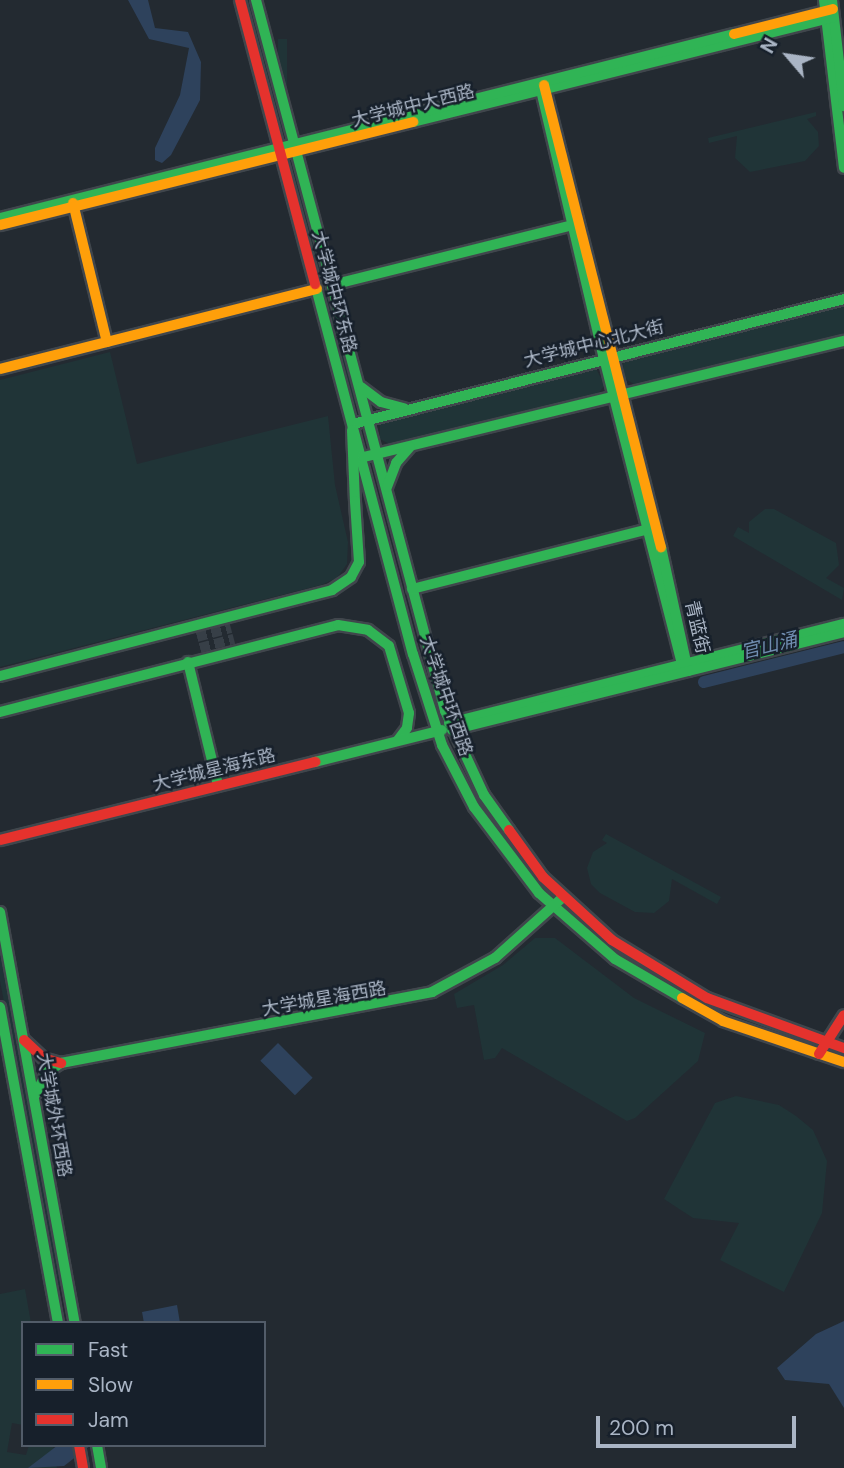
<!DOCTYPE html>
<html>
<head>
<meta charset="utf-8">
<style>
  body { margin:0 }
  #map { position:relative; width:844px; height:1468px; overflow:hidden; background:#232a31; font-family:"DM Sans","Noto Sans SC",sans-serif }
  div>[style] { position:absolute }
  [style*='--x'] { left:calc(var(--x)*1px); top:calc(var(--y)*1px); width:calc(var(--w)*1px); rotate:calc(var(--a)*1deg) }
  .green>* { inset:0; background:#203437; transform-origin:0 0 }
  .water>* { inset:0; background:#2e425c; transform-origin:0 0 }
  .river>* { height:12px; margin:-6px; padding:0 6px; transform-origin:6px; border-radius:6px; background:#2e425c }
  .primary-tunnel>* { height:10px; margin-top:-5px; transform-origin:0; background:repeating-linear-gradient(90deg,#373f47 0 10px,transparent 0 15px) }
  .roads { filter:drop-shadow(2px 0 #40464c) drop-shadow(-2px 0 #40464c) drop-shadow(0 2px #40464c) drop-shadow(0 -2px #40464c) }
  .fast>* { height:10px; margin:-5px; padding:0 5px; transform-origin:5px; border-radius:5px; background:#30b455 }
  .slow>* { height:10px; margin:-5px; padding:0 5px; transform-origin:5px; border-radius:5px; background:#ff9f0a }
  .jam>* { height:10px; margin:-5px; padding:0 5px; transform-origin:5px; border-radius:5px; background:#e5322d }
  span { translate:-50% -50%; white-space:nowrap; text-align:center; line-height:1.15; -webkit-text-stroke:5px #17202b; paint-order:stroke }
  .street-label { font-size:18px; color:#aab5c5 }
  .water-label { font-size:19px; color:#708db0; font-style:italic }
  .legend { position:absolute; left:21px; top:1321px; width:245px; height:126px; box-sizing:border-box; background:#17202b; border:2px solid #525c69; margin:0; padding:9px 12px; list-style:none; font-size:21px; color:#aab5c5 }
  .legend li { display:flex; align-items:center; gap:14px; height:35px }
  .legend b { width:35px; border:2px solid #525c69 }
  .north { position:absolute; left:753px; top:21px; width:70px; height:70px; -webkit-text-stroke:5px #17202b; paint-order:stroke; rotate:299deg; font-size:19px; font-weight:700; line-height:28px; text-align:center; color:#aab5c5 }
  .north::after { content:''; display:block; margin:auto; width:24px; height:32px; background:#aab5c5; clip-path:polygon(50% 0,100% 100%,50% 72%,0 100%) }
  .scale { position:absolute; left:596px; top:1416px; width:200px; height:32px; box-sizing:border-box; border:4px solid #aab5c5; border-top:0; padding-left:9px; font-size:21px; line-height:24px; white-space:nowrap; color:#aab5c5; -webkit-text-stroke:5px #17202b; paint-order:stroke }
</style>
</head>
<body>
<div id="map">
  <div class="green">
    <i style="clip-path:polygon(245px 0,252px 0,286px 135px,282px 133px)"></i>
    <i style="left:278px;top:39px;width:9px;height:80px"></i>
    <i style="clip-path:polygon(816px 112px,816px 116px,807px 119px,818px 132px,819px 146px,805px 161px,750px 172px,735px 158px,737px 136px,709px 143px,708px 138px)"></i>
    <i style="clip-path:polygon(290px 164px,295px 165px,359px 403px,354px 404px,332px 328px)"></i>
    <i style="clip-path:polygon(844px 305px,844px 335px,637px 386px,624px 378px,623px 362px,630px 357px)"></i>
    <i style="clip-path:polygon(110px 352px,137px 464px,328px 416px,335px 485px,348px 542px,347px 564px,337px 578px,321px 585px,0 667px,0 380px)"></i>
    <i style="clip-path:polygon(595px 367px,605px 385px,597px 395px,393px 446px,380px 439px,380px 422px)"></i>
    <i style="clip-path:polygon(765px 509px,774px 509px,836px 543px,839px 565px,826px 578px,844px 588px,842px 600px,733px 536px,738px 527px,749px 533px,749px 522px)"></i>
    <i style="clip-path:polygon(606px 834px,721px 897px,717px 904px,672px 879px,669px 901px,654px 913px,635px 912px,600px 893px,591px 884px,587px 868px,593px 852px,607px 843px,602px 840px)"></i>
    <i style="clip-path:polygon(535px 938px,555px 938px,634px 998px,705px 1033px,698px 1061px,635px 1118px,627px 1121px,502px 1048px,495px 1058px,484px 1060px,474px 1005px,457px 1008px,454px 994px,503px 965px)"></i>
    <i style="clip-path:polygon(0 942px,61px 1284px,59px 1288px,0 981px)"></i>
    <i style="clip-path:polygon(736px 1096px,779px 1105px,796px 1116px,813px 1130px,827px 1161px,822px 1213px,784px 1292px,720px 1260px,739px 1223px,693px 1218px,664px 1199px,715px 1103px)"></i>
    <i style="clip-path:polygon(25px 1289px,31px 1323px,23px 1323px,23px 1425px,12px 1423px,7px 1452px,26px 1455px,29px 1445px,53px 1445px,57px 1468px,0 1468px,0 1294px)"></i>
  </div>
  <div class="water">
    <i style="clip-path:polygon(128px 0,148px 0,155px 28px,188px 32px,201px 62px,200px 100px,171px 155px,162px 163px,155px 160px,155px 148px,180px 95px,189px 48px,149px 39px)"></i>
    <i style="left:278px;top:1043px;width:49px;height:25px;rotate:45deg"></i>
    <i style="clip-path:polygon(177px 1305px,180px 1323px,144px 1323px,142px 1312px)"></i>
    <i style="clip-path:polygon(844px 1321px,844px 1408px,829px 1384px,785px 1380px,777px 1368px,816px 1334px)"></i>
    <i style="clip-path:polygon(58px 1445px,91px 1445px,64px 1466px,28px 1468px)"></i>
  </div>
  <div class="river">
    <i style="--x:704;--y:682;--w:144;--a:-14"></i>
  </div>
  <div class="primary-tunnel">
    <i style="--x:197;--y:637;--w:35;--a:-15"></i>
    <i style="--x:200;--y:648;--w:35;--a:-15"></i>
  </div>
  <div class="roads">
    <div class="fast">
      <i style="--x:256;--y:0;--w:736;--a:75.11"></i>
      <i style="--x:445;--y:711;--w:93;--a:65.1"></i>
      <i style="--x:484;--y:795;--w:43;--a:54.5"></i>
      <i style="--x:824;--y:0;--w:169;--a:83.2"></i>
      <i style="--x:832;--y:0;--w:107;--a:83.5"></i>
      <i style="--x:540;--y:86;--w:279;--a:76.8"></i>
      <i style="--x:604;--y:358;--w:317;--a:75.7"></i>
      <i style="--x:682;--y:665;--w:8;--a:45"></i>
      <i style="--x:413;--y:122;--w:433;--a:-14"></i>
      <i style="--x:0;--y:218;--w:757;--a:-14.07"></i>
      <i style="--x:315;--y:284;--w:383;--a:75.2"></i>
      <i style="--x:413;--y:654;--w:96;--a:72.3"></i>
      <i style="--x:442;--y:745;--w:70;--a:62.7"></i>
      <i style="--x:474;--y:807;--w:108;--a:52.9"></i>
      <i style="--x:539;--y:893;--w:101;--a:41"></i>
      <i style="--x:615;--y:959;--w:78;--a:30.2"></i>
      <i style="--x:332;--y:285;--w:252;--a:-14"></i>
      <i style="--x:361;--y:387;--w:25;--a:37"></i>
      <i style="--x:381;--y:402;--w:24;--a:15"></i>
      <i style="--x:353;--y:424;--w:507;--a:-14.28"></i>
      <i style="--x:352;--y:430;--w:71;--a:87.6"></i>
      <i style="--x:364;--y:457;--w:494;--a:-13.6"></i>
      <i style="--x:387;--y:487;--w:26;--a:-69"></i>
      <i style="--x:396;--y:463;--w:21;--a:-49"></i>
      <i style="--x:661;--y:547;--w:127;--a:77.7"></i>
      <i style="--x:412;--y:589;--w:249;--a:-14.2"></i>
      <i style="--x:389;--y:646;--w:70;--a:73.4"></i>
      <i style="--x:409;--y:713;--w:15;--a:98"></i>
      <i style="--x:407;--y:728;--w:15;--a:127"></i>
      <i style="--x:188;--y:662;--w:127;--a:76.3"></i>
      <i style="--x:0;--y:676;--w:343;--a:-14.5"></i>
      <i style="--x:332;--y:590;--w:23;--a:-34"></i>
      <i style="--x:351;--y:577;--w:17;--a:-62"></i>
      <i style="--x:359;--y:562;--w:61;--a:-93.8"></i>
      <i style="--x:0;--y:712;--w:349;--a:-14.4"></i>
      <i style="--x:338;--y:625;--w:30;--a:9"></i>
      <i style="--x:368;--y:630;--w:26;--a:37"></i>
      <i style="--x:449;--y:723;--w:407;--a:-14.1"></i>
      <i style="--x:452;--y:730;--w:404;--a:-14"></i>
      <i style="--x:315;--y:762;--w:131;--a:-14.1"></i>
      <i style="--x:0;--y:912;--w:418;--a:79.7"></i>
      <i style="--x:0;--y:1007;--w:321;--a:79.6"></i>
      <i style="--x:35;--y:1095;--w:26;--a:-62"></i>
      <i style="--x:47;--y:1072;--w:17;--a:-33"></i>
      <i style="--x:61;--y:1063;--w:378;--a:-10.8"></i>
      <i style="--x:432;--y:992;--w:72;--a:-28.4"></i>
      <i style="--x:495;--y:958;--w:90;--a:-41.8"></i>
      <i style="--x:97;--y:1445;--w:23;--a:80"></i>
    </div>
    <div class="slow">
      <i style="--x:734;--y:34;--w:102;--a:-14.2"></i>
      <i style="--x:544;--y:85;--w:477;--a:75.8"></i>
      <i style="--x:73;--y:203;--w:143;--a:76.3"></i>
      <i style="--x:0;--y:225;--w:426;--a:-14"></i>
      <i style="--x:0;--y:369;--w:327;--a:-14.2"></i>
      <i style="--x:682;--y:998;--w:47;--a:29.3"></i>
      <i style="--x:723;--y:1021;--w:128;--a:18.7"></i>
    </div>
    <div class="jam">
      <i style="--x:240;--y:0;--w:294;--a:75.2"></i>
      <i style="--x:509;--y:830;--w:58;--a:54.1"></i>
      <i style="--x:543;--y:877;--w:93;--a:42.4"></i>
      <i style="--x:612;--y:940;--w:111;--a:31.4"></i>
      <i style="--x:707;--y:998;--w:146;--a:20.1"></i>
      <i style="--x:0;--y:840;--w:325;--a:-13.9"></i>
      <i style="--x:24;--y:1040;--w:26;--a:43"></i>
      <i style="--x:43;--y:1058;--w:19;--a:16"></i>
      <i style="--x:819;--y:1054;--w:46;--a:-57.3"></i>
      <i style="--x:79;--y:1445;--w:23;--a:80"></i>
    </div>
  </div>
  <div class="street-label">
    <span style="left:413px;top:106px;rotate:-14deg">大学城中大西路</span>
    <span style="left:334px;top:292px;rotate:75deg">大学城中环东路</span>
    <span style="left:594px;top:344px;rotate:-14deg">大学城中心北大街</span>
    <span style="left:697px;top:627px;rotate:77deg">青蓝街</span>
    <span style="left:446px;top:696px;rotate:71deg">大学城中环西路</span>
    <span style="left:214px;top:770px;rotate:-14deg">大学城星海东路</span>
    <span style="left:324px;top:999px;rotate:-10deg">大学城星海西路</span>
    <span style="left:54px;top:1115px;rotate:80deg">大学城外环西路</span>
  </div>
  <div class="water-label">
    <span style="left:769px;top:646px;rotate:-14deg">官山涌</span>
  </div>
  <ul class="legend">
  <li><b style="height:9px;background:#30b455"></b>Fast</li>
  <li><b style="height:9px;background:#ff9f0a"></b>Slow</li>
  <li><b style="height:9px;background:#e5322d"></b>Jam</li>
  </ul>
  <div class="north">N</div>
  <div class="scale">200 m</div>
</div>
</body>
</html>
